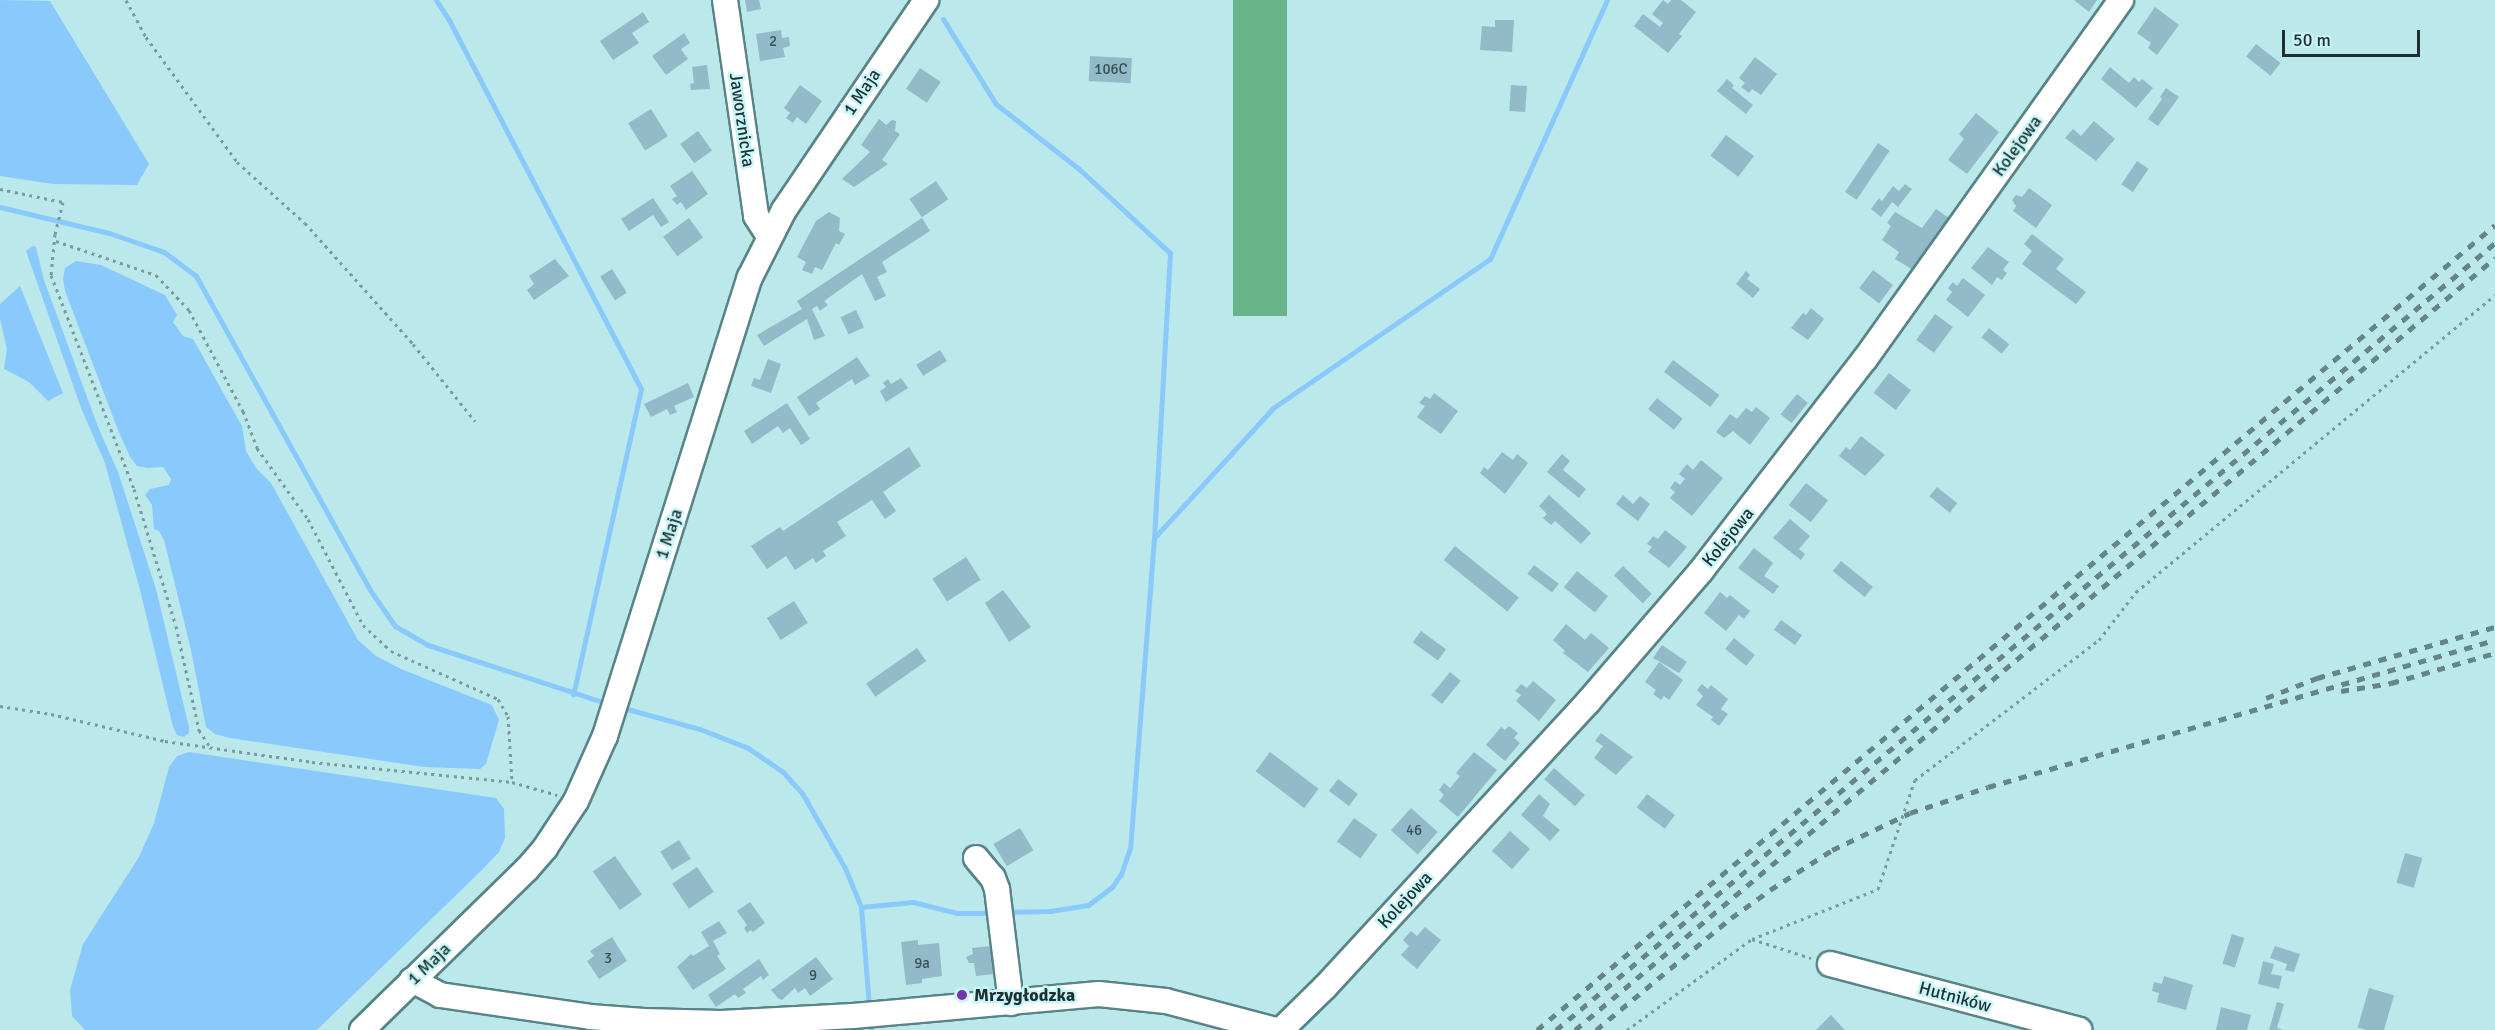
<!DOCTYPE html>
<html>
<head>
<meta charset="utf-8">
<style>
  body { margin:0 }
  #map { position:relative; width:2495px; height:1030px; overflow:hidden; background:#bbe9eb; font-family:Signika,sans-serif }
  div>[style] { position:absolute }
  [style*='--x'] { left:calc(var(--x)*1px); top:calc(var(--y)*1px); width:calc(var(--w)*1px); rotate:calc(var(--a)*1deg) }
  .forest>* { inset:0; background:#6ab48a; transform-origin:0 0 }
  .water>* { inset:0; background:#89c9fc }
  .stream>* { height:5px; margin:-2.5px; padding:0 2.5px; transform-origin:2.5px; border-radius:2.5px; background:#89c9fc }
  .building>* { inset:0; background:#92bac8; transform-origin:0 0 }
  .path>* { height:3px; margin-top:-1.5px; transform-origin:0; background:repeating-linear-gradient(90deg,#799b9c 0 3px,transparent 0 7.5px) }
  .roads { filter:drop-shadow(2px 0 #598487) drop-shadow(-2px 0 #598487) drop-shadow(0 2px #598487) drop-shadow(0 -2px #598487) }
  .minor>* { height:24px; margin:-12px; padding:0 12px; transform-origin:12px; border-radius:12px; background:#fff }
  .rail>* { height:4.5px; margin-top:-2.25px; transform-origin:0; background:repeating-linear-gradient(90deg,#668586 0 8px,transparent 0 16px) }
  .dots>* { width:16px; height:16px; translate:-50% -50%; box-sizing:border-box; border:3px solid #c8f6f9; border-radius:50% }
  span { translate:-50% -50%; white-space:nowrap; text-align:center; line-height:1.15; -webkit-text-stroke:5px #c8f6f9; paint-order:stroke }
  .number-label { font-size:15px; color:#3a5256 }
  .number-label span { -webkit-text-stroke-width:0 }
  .street-label { font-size:18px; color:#1d2f30 }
  .poi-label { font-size:18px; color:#1d2f30; font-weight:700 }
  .left { translate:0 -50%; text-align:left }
  .scale { position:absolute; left:2282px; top:30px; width:138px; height:27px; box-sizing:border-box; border:3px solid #1d2f30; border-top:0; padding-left:8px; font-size:18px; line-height:21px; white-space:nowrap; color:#1d2f30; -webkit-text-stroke:4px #c8f6f9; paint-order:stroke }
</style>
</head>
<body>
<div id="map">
  <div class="forest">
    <i style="left:1233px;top:0;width:54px;height:316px"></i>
  </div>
  <div class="water">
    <i style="clip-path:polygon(0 0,50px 1px,149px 164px,137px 185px,53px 184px,0 176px)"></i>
    <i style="clip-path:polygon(33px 246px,36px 247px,44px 280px,98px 427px,118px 472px,156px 589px,189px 727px,189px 733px,184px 737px,177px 735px,173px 727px,140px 590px,105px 463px,81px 408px,26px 251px)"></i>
    <i style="clip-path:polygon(76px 261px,101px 265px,165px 295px,177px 315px,173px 322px,183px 336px,193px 339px,242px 426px,246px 451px,256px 468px,271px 483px,358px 640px,376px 656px,401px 669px,492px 705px,499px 720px,486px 764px,480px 769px,424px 767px,230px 738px,215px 734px,206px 727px,191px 650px,164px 540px,159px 531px,154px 529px,152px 505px,145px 495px,150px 489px,169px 485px,171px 479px,163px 467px,148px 468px,137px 466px,130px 457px,118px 430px,65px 291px,63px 279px,65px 268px)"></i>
    <i style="clip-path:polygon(20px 286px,63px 393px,48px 401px,29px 382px,4px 369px,7px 349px,0 319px,0 304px)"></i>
    <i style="clip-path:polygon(189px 752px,496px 798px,504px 809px,505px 838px,499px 852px,482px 870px,317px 1030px,85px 1030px,72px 1016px,70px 990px,83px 944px,139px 857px,154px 823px,169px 767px,177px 756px)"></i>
  </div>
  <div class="stream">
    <i style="--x:436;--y:0;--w:24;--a:57"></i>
    <i style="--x:449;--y:20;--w:416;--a:62.5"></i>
    <i style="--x:641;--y:389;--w:313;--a:102.5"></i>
    <i style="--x:943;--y:19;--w:100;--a:58.1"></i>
    <i style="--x:996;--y:104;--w:105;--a:38.1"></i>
    <i style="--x:1079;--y:169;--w:124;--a:42.7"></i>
    <i style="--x:1170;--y:253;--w:285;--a:93.2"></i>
    <i style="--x:1154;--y:538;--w:311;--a:94.4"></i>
    <i style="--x:1130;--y:848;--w:28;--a:109"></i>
    <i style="--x:1121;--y:874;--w:16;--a:125"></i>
    <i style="--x:1112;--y:887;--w:30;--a:143"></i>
    <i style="--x:1088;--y:905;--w:38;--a:171"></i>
    <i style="--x:1050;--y:911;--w:45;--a:178.7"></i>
    <i style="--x:0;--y:207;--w:112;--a:13.4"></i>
    <i style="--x:109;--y:233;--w:58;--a:19.1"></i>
    <i style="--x:164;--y:252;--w:40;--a:37"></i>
    <i style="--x:196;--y:276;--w:359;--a:61"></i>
    <i style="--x:370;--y:590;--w:44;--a:55.2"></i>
    <i style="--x:395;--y:626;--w:38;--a:30"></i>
    <i style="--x:428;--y:645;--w:189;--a:18.1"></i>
    <i style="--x:1154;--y:538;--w:176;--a:-47.5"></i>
    <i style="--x:1273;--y:408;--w:263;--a:-34.5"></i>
    <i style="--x:1490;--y:259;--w:284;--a:-65.7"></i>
    <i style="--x:620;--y:707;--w:83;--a:15.4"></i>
    <i style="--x:700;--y:729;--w:52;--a:21.6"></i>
    <i style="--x:748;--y:748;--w:42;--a:34.4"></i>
    <i style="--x:783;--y:772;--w:28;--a:48"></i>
    <i style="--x:802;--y:793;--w:86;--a:60.2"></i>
    <i style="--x:845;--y:868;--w:42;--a:67.7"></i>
    <i style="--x:861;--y:907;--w:100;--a:85.4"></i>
    <i style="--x:861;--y:907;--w:52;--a:-5.5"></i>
    <i style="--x:913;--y:902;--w:45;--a:14"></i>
    <i style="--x:957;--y:913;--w:35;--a:0"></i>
    <i style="--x:870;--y:1020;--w:10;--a:84"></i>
  </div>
  <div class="building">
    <i style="clip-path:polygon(745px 0,759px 0,761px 9px,747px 12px)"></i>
    <i style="clip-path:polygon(1663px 0,1668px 4px,1671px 0,1681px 0,1696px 12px,1679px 34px,1682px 36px,1668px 53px,1634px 26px,1643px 14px,1660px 27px,1663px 23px,1652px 14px)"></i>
    <i style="clip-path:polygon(2074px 0,2097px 0,2089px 12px)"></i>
    <i style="clip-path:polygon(2155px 7px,2179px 25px,2157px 55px,2148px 48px,2151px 43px,2137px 33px)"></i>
    <i style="clip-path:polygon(643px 12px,649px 22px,632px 33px,639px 43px,613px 60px,600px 41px)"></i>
    <i style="clip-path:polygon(1495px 20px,1514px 20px,1512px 52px,1480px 50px,1482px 26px,1495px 27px)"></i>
    <i style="clip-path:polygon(781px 30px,782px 38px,789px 37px,790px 46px,783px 48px,785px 57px,760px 61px,756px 34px)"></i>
    <i style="clip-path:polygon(684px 33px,690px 43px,681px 49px,688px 59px,666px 75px,652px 56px)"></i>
    <i style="left:2256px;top:44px;width:31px;height:16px;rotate:38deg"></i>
    <i style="left:1090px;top:56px;width:42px;height:25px;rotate:3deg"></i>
    <i style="clip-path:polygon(1755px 57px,1777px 74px,1761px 95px,1752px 89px,1749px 93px,1741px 87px,1745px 83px,1739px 78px)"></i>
    <i style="clip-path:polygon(707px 65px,710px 89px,691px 90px,690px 84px,694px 83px,692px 67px)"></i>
    <i style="clip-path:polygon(2110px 67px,2129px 83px,2134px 77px,2139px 82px,2142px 79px,2153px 88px,2136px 108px,2101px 79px)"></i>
    <i style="left:920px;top:68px;width:25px;height:25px;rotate:34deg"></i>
    <i style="clip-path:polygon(1727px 79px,1734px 85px,1732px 88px,1753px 105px,1746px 114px,1717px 91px)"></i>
    <i style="clip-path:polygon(800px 85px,822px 101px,806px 124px,797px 117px,793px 123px,786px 118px,790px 113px,784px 108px)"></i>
    <i style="left:1511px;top:85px;width:16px;height:26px;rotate:4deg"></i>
    <i style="clip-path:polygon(2166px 88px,2179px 97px,2158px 126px,2148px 119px,2162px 99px,2160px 97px)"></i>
    <i style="left:651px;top:109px;width:32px;height:27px;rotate:58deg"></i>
    <i style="clip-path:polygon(1976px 113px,1999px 132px,1967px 174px,1948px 160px,1964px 139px,1959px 134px)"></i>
    <i style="clip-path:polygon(879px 119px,886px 125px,892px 120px,896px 121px,895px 131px,900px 134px,882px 160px,888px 164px,854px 187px,842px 179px,870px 152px,861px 145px)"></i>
    <i style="clip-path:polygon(2094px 121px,2115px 139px,2096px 161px,2065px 138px,2073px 129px,2081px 136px)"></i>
    <i style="left:698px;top:131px;width:24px;height:22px;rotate:54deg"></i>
    <i style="left:1726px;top:135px;width:35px;height:26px;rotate:37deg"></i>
    <i style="left:1878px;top:143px;width:14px;height:59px;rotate:34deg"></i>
    <i style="left:2137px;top:161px;width:14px;height:28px;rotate:34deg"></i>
    <i style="clip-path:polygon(692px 171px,708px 194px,686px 210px,681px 202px,677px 205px,672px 199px,677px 196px,670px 186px)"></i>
    <i style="left:936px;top:181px;width:22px;height:32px;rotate:56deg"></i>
    <i style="clip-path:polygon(1905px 184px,1912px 189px,1898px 207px,1892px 202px,1881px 217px,1871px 209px,1879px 198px,1882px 201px,1893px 186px,1899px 191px)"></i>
    <i style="clip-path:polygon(2029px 188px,2052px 205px,2036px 228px,2013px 211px,2016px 206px,2012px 200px,2016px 195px,2022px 197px)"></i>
    <i style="clip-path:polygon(653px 198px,669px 222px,661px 227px,653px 215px,629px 231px,621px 219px)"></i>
    <i style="clip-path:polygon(1936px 209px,1949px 218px,1913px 270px,1895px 259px,1899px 252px,1882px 240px,1891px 226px,1887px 223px,1895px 212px,1922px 228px)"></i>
    <i style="clip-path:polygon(829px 212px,840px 218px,839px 231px,845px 234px,839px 245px,836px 243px,822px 270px,815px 267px,812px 274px,802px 270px,806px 262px,797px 257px,816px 221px)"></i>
    <i style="left:689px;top:218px;width:24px;height:32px;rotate:54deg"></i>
    <i style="clip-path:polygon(922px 218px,930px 231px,882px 262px,887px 272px,877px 277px,886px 296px,875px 301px,862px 274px,824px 301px,828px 305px,820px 311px,817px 306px,812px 309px,825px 336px,814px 340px,807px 319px,764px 346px,757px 335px,802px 309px,797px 301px)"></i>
    <i style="clip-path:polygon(2032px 234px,2064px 259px,2056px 269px,2086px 292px,2076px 304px,2022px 264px,2032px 251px,2024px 244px)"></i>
    <i style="clip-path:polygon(1988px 247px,2009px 262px,2003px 270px,2007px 273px,2002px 280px,1997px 277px,1992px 285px,1971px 268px)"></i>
    <i style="clip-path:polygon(555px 259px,569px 276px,534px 300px,527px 290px,534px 284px,529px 276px)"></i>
    <i style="left:612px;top:269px;width:28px;height:14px;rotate:58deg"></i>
    <i style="left:1873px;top:270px;width:25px;height:23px;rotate:37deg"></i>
    <i style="clip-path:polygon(1746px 271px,1750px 275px,1747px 279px,1760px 289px,1753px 298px,1736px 284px)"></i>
    <i style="clip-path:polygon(1963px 278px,1985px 295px,1968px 317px,1946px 300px,1952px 292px,1948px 288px,1953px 282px,1957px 286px)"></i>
    <i style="clip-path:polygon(1811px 308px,1824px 319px,1808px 340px,1791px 328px,1803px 313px,1806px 315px)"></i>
    <i style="left:856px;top:310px;width:19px;height:17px;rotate:65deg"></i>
    <i style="left:1935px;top:314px;width:22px;height:32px;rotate:36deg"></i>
    <i style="left:1989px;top:328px;width:26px;height:12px;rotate:39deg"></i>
    <i style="left:940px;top:350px;width:13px;height:28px;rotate:58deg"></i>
    <i style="clip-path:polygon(857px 357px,870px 376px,855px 385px,852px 379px,816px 403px,820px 409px,809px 416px,797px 397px)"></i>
    <i style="clip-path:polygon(768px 359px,781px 364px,771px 393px,751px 386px,754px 378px,760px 380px)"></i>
    <i style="left:1673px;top:360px;width:58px;height:15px;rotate:37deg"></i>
    <i style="left:1889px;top:373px;width:28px;height:25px;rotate:38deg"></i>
    <i style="clip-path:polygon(901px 378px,908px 388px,886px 402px,880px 391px,886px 387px,883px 383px,888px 379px,891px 384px)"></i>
    <i style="clip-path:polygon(688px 383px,694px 397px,674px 406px,677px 412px,670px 415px,667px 409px,651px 417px,644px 404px)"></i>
    <i style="clip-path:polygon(1434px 393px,1458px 411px,1441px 434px,1417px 417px,1425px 406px,1419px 403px,1425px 396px,1430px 399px)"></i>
    <i style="left:1797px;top:394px;width:14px;height:26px;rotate:39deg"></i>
    <i style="left:1657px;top:398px;width:33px;height:14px;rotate:39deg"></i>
    <i style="clip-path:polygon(787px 403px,810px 439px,801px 445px,790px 428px,783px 433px,778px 426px,752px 444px,744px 431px)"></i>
    <i style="clip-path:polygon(1756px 407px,1770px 418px,1750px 445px,1733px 431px,1724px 438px,1716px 432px,1730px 414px,1737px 419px,1746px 408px,1752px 412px)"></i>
    <i style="clip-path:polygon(1861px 436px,1885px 455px,1865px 476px,1839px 456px,1846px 447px,1850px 450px)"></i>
    <i style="clip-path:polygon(909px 447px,921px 466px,883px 492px,896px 511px,885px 519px,872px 500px,837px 522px,846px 536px,823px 551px,826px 556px,816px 563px,813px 558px,795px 570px,786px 556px,767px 569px,751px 546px,780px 527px,783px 531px)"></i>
    <i style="clip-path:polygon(1502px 452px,1513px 460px,1517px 454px,1528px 463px,1505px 494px,1480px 473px,1484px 467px,1488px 470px)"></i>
    <i style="clip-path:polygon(1562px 454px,1570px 461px,1563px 470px,1586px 489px,1579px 498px,1547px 472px)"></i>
    <i style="clip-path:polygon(1701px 460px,1723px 478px,1692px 516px,1670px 498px,1675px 492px,1670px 488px,1675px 481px,1680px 485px,1685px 479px,1679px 474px,1687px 464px,1693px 470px)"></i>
    <i style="left:1806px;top:483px;width:28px;height:28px;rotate:38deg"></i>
    <i style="left:1937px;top:487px;width:26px;height:12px;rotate:39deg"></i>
    <i style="clip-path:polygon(1549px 495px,1591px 533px,1581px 544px,1555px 521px,1551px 525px,1543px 518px,1547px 514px,1539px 506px)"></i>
    <i style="clip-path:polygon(1623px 495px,1633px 504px,1640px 496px,1650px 504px,1638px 521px,1616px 504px)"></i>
    <i style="clip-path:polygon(1790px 519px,1810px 536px,1799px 549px,1805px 554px,1801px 560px,1773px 538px)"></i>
    <i style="clip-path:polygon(1665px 530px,1687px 547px,1669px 568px,1648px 552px,1652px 547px,1647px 544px,1653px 536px,1658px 539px)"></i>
    <i style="left:1455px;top:546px;width:82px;height:18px;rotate:39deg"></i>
    <i style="clip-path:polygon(1754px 548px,1773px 563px,1764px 576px,1779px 586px,1773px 594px,1738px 568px)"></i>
    <i style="left:966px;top:557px;width:27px;height:40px;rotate:57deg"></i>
    <i style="left:1841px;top:561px;width:41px;height:13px;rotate:39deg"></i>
    <i style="left:1534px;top:565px;width:31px;height:11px;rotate:37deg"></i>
    <i style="left:1623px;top:566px;width:40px;height:13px;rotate:44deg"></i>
    <i style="left:1577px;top:571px;width:40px;height:21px;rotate:39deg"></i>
    <i style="clip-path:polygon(1003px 590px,1031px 627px,1009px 642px,985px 603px)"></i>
    <i style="clip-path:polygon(1720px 592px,1727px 598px,1730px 595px,1750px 611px,1744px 619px,1739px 615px,1726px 631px,1704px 613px)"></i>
    <i style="left:794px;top:601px;width:26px;height:32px;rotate:58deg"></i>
    <i style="left:1781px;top:620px;width:26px;height:12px;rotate:36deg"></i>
    <i style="clip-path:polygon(1566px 624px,1585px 640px,1591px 633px,1609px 648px,1588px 672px,1563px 653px,1565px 651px,1553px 640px)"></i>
    <i style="left:1421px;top:631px;width:31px;height:14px;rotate:36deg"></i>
    <i style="left:1734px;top:638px;width:27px;height:14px;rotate:39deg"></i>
    <i style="clip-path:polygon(1662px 645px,1687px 662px,1679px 673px,1653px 658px)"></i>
    <i style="left:917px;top:648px;width:16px;height:62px;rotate:55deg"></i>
    <i style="clip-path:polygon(1659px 662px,1683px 680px,1669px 700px,1664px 696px,1661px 700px,1653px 694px,1656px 690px,1645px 682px)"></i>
    <i style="left:1450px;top:672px;width:14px;height:30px;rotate:39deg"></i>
    <i style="clip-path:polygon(1533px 681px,1556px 700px,1539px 721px,1516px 701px,1521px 695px,1515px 691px,1521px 684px,1527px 688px)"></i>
    <i style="clip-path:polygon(1702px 684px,1708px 689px,1711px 685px,1728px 699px,1721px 709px,1728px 714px,1719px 726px,1711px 720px,1713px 717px,1696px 705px,1703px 696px,1697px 690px)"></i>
    <i style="clip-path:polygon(1509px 726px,1518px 733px,1514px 738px,1520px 743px,1505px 761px,1486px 745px,1501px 727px,1505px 730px)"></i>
    <i style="clip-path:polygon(1601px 733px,1633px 757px,1616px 775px,1594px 758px,1603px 746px,1595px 741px)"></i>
    <i style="left:1270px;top:752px;width:61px;height:24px;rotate:37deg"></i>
    <i style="clip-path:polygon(1474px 752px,1497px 770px,1458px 817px,1439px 801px,1444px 795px,1439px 790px,1444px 783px,1450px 788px,1460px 776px,1456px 773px)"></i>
    <i style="left:1554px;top:768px;width:41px;height:15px;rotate:41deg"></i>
    <i style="left:1338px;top:779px;width:25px;height:15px;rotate:37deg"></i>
    <i style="clip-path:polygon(1539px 794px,1550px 804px,1543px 816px,1560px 830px,1550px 841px,1521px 815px)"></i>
    <i style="left:1647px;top:794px;width:35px;height:17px;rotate:37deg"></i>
    <i style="left:1411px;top:808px;width:36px;height:30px;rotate:42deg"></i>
    <i style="left:1354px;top:818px;width:29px;height:29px;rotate:36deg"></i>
    <i style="left:1020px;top:828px;width:26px;height:31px;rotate:59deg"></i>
    <i style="left:1510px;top:831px;width:27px;height:27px;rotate:42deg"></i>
    <i style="left:679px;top:840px;width:22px;height:22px;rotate:58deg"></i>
    <i style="left:2405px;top:853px;width:18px;height:31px;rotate:16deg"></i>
    <i style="left:615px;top:856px;width:47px;height:27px;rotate:55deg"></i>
    <i style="left:697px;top:867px;width:30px;height:30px;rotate:56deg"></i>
    <i style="clip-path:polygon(750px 902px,765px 923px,753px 932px,751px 930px,747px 933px,744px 928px,747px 925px,737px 911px)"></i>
    <i style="clip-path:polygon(719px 921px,727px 933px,713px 941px,720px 954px,717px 956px,726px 969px,693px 990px,677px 967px,691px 954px,693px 956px,709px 946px,701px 932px)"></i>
    <i style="clip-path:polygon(1425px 927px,1441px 940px,1417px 969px,1401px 955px,1409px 946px,1403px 940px,1411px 931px,1417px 936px)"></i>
    <i style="left:2232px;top:934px;width:13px;height:31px;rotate:18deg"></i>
    <i style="clip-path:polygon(612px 937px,627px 961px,599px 979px,587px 961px,594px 956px,590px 951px)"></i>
    <i style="clip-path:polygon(918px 940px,918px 945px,939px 943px,942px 976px,922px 979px,922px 983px,906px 985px,901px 942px)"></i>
    <i style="clip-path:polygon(1000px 945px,1003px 973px,976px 976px,974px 963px,969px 963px,966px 957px,973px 954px,972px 948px)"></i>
    <i style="clip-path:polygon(2275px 946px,2300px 954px,2294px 972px,2285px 970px,2287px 964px,2270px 958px)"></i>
    <i style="clip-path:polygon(816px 957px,833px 979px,810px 996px,805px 988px,798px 993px,795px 988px,782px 1000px,779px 999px,771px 990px)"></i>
    <i style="clip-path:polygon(759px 959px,769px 975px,763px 980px,761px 976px,743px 989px,746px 993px,738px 998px,735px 994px,716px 1007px,708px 995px)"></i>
    <i style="clip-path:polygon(2263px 961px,2274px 964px,2271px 974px,2282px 976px,2279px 989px,2258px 984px)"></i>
    <i style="clip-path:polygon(2164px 976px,2193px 985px,2186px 1010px,2157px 1002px,2159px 993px,2152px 991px,2154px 982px,2162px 984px)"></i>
    <i style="left:2369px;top:988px;width:26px;height:41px;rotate:16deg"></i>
    <i style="clip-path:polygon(2277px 1002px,2284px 1004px,2277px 1028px,2283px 1030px,2269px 1030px)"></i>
    <i style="clip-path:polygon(2221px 1007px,2251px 1015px,2247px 1030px,2216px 1030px)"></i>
    <i style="clip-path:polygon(1831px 1015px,1845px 1030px,1816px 1030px)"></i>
  </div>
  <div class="path">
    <i style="--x:126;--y:0;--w:42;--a:61.6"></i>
    <i style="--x:146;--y:37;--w:155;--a:53.9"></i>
    <i style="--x:237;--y:162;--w:91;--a:41.9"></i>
    <i style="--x:305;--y:223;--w:162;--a:48.2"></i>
    <i style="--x:413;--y:344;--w:99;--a:51.2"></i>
    <i style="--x:0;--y:189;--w:64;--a:11.7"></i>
    <i style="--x:63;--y:202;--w:33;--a:104"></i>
    <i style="--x:55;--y:234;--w:41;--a:95.6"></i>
    <i style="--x:51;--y:275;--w:230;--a:68.8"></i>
    <i style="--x:134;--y:489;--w:143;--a:73"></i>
    <i style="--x:176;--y:626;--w:107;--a:77.5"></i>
    <i style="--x:199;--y:730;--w:20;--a:57"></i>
    <i style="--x:56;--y:241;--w:106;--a:18.8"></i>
    <i style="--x:156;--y:275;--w:48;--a:46.7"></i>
    <i style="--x:189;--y:310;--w:115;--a:61.9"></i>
    <i style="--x:243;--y:411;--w:40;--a:69"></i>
    <i style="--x:257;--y:448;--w:87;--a:54.3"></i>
    <i style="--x:308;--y:519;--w:119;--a:62.6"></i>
    <i style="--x:363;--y:625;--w:38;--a:43"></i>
    <i style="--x:391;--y:651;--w:117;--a:24.2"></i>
    <i style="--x:498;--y:699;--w:20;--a:60"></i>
    <i style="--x:508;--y:716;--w:66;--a:86.5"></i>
    <i style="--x:0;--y:706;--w:52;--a:8.9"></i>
    <i style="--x:51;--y:714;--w:117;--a:13.3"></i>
    <i style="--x:165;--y:741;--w:148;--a:8.1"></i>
    <i style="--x:312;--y:762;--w:201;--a:5.7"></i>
    <i style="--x:512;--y:782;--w:47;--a:16.1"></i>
    <i style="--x:1752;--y:939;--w:62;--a:17.9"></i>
    <i style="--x:1627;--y:1030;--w:155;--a:-36.1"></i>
    <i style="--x:1752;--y:939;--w:136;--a:-21.6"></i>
    <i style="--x:1878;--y:889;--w:115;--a:-71.3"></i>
    <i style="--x:1915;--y:780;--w:231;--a:-37.3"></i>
    <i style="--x:2099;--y:640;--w:61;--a:-52.4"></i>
    <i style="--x:2136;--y:592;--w:466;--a:-39.6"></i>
  </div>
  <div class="roads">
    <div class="minor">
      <i style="--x:725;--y:0;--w:218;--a:81.8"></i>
      <i style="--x:756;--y:216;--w:24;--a:57"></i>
      <i style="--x:976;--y:858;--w:26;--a:50"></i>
      <i style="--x:993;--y:878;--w:12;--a:70"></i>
      <i style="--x:997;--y:889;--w:115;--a:83"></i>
      <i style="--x:1830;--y:964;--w:258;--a:14.8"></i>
      <i style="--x:412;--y:980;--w:32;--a:28"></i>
      <i style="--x:440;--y:995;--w:152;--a:8.3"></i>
      <i style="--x:590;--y:1017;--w:54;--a:4.2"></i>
      <i style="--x:644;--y:1021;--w:77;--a:1.5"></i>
      <i style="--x:721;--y:1023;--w:132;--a:-3"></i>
      <i style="--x:853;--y:1016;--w:247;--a:-5.1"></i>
      <i style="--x:1099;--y:994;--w:67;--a:6"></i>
      <i style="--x:1166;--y:1001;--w:114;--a:14.8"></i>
      <i style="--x:362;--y:1030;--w:231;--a:-44.3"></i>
      <i style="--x:527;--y:869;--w:28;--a:-49"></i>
      <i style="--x:545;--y:848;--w:56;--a:-56.6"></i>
      <i style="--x:576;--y:801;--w:71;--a:-66"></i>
      <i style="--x:605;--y:736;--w:481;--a:-72.5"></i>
      <i style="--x:750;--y:277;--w:75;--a:-63.1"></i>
      <i style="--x:784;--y:210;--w:254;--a:-55.9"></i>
      <i style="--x:1281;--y:1030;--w:62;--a:-44.3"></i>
      <i style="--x:1325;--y:987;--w:388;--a:-47.3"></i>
      <i style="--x:1588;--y:702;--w:173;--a:-49.2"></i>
      <i style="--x:1701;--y:571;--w:268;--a:-52.3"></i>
      <i style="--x:1865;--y:359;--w:441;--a:-54.5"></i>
    </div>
  </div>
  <div class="rail">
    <i style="--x:2341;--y:691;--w:51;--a:-9.1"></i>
    <i style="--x:2391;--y:683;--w:108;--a:-16.1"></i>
    <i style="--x:2266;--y:698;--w:55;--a:-21.4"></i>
    <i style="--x:2317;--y:678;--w:185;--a:-16"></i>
    <i style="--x:1537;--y:1030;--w:1251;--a:-40.04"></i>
    <i style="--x:1556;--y:1030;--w:1225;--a:-39.97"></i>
    <i style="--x:1575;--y:1030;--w:1201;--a:-40"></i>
    <i style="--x:1596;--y:1030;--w:175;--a:-39.7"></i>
    <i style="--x:1731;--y:918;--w:48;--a:-35.7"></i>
    <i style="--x:1770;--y:890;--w:74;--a:-32.8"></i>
    <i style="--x:1832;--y:850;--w:86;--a:-25.4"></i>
    <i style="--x:1910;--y:813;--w:82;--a:-18.4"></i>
    <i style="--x:1988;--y:787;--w:528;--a:-16.17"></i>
  </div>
  <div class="dots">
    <i style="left:962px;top:995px;background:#7733a7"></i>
  </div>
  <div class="number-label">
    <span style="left:773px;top:42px">2</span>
    <span style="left:1111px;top:70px">106C</span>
    <span style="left:1414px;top:831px">46</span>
    <span style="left:608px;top:959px">3</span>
    <span style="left:922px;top:964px">9a</span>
    <span style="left:813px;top:976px">9</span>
  </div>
  <div class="street-label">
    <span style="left:862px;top:92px;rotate:-56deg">1 Maja</span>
    <span style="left:742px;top:120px;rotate:82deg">Jaworznicka</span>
    <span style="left:2017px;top:146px;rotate:-54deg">Kolejowa</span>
    <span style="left:669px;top:534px;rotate:-72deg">1 Maja</span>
    <span style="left:1728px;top:537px;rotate:-51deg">Kolejowa</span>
    <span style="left:1405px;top:900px;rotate:-47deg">Kolejowa</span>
    <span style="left:429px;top:964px;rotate:-44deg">1 Maja</span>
    <span style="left:1955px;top:997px;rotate:15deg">Hutników</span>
  </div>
  <div class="poi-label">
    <span class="left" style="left:974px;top:995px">Mrzygłodzka</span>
  </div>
  <div class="scale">50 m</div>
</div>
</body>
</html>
